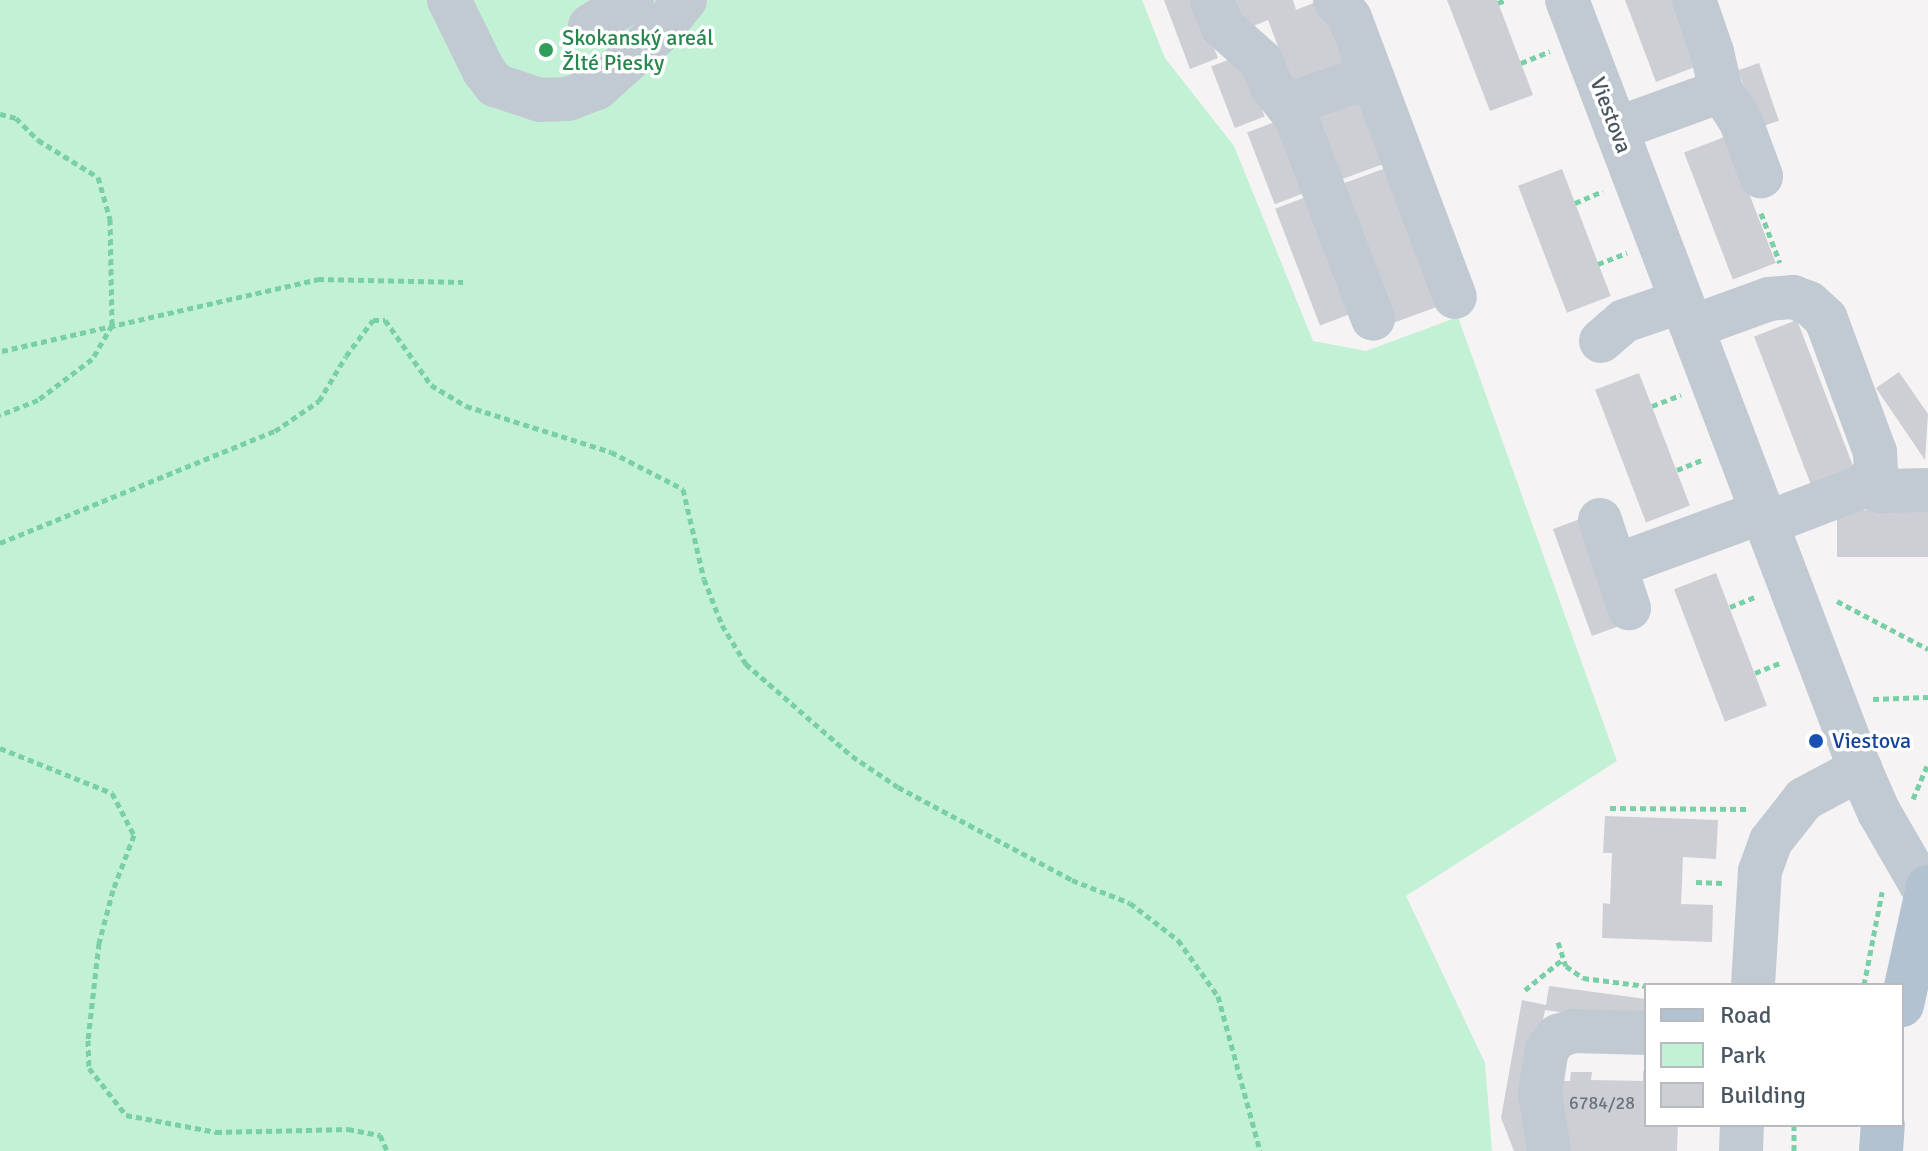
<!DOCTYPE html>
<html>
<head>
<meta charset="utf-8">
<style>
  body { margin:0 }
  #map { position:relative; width:1928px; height:1151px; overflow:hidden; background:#f5f3f3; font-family:Signika,sans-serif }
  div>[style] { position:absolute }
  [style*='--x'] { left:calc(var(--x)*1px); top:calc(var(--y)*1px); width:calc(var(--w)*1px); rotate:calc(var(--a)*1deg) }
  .green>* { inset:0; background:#c3f1d5 }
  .building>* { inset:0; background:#cdcfd5; transform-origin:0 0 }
  .path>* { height:5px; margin-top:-2.5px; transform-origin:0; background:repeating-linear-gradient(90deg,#7ad0a6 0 6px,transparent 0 10px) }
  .minor>* { height:44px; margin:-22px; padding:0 22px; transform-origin:22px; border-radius:22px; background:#c1cad2 }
  .major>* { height:44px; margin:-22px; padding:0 22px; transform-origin:22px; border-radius:22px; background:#b3c2d1 }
  .dots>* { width:22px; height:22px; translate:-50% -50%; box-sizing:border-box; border:4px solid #fff; border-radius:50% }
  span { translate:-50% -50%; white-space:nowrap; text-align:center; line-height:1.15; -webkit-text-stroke:7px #fff; paint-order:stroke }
  .number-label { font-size:18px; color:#6b747e }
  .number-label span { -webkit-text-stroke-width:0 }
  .leisure-label { font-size:22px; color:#27864d }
  .left { translate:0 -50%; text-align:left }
  .street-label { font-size:22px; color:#4a5661 }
  .transit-label { font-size:22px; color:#164399 }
  .legend { position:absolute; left:1644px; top:983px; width:260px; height:144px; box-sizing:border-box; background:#fff; border:2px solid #b7bbc0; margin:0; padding:10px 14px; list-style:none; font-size:24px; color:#4a5661 }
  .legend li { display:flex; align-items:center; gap:16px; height:40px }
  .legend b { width:40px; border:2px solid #b7bbc0 }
</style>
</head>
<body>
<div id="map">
  <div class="green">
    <i style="clip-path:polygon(0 0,1142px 0,1165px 58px,1234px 146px,1313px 341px,1366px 351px,1458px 317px,1617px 761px,1406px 896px,1485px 1063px,1492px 1151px,0 1151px)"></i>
  </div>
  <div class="building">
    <i style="clip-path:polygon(1164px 0,1195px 0,1218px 58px,1190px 69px)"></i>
    <i style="clip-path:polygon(1232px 0,1293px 0,1296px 10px,1321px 0,1349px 68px,1294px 89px,1268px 20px,1244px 30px)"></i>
    <i style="clip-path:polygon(1447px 0,1497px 0,1533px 95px,1490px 111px)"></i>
    <i style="clip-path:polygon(1625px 0,1675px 0,1700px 65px,1656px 82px)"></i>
    <i style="left:1241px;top:55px;width:66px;height:32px;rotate:69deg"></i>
    <i style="left:1759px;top:63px;width:61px;height:22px;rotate:71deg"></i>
    <i style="left:1367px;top:87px;width:78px;height:59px;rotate:70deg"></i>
    <i style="left:1277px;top:121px;width:77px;height:32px;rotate:69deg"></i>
    <i style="left:1727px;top:136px;width:136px;height:46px;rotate:69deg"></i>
    <i style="left:1397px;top:164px;width:148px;height:58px;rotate:70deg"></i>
    <i style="left:1562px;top:169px;width:136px;height:47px;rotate:69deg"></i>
    <i style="left:1306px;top:197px;width:125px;height:33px;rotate:69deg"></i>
    <i style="left:1797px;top:320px;width:159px;height:46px;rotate:69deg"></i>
    <i style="clip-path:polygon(1899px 372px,1928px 414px,1925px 460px,1876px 388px)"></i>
    <i style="left:1639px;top:373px;width:142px;height:47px;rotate:69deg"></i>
    <i style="left:1928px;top:510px;width:47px;height:91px;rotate:90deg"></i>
    <i style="left:1583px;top:518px;width:114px;height:32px;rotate:70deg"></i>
    <i style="left:1716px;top:573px;width:142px;height:45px;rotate:69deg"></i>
    <i style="clip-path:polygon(1605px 816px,1718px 820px,1716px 859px,1683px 857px,1681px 904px,1713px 905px,1712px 942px,1602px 938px,1603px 903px,1610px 904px,1612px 853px,1603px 853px)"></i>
    <i style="clip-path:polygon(1549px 986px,1646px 999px,1646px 1024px,1545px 1010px,1524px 1113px,1540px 1151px,1514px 1151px,1501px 1118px,1522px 1000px,1546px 1005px)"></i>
    <i style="clip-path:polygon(1643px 1071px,1646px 1072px,1646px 1125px,1678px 1125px,1677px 1151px,1558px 1151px,1559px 1081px,1570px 1081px,1571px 1072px,1592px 1072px,1591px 1080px,1643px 1081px)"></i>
  </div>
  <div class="path">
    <i style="--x:1498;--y:3;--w:9;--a:-21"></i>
    <i style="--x:1521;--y:63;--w:31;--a:-22"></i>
    <i style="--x:0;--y:114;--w:16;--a:14"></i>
    <i style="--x:16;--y:118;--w:31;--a:45"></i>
    <i style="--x:38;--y:140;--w:70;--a:31.7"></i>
    <i style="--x:98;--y:177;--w:44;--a:74.1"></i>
    <i style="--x:110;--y:219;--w:106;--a:88.9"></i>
    <i style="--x:112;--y:325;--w:39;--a:120"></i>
    <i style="--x:92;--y:359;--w:68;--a:142.8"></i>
    <i style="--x:38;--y:400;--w:41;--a:158.5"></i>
    <i style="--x:1575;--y:203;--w:30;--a:-23"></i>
    <i style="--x:1761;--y:213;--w:53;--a:69.2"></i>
    <i style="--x:1598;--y:264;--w:31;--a:-21"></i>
    <i style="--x:2;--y:351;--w:324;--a:-12.8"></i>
    <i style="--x:318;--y:279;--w:145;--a:1.2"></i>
    <i style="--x:1652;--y:406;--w:31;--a:-21"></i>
    <i style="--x:1677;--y:470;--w:27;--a:-22"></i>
    <i style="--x:0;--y:543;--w:297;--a:-22.2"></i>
    <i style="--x:275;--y:431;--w:53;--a:-34.3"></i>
    <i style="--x:319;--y:401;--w:52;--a:-59"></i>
    <i style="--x:346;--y:356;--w:45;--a:-53.1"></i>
    <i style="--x:373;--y:320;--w:12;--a:0"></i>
    <i style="--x:385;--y:320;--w:80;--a:54.7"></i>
    <i style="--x:431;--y:385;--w:41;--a:31"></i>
    <i style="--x:466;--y:406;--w:152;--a:17.6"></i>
    <i style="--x:611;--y:452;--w:81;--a:27.2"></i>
    <i style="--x:683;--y:489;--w:92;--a:76.9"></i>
    <i style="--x:704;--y:579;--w:49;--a:68.6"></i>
    <i style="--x:722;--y:625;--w:46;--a:58.4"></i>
    <i style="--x:746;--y:664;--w:140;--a:41"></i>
    <i style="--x:852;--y:756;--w:55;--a:34"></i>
    <i style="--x:898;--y:787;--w:197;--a:28.1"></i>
    <i style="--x:1072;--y:880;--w:62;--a:21.6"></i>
    <i style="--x:1130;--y:903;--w:61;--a:37.6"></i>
    <i style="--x:1178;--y:940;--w:69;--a:54.5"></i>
    <i style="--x:1218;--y:996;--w:161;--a:74.8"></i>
    <i style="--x:1837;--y:601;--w:103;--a:27.8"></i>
    <i style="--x:1730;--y:607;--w:27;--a:-22"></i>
    <i style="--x:1755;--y:673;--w:27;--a:-22"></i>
    <i style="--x:1873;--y:699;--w:55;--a:-2.1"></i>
    <i style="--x:0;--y:748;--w:121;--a:21.9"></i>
    <i style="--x:112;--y:793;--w:47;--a:62.4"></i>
    <i style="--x:134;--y:835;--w:59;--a:110.9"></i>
    <i style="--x:113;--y:890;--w:55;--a:104.8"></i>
    <i style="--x:99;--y:943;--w:98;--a:96.5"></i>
    <i style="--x:88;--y:1040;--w:28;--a:88"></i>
    <i style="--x:89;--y:1068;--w:60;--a:51.8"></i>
    <i style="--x:126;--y:1115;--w:92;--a:10.7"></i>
    <i style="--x:216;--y:1132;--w:132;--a:-1.3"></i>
    <i style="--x:348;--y:1129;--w:33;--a:11"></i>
    <i style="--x:380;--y:1135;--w:17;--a:66"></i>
    <i style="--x:1913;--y:799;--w:39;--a:-67"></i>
    <i style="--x:1610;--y:808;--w:140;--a:0.4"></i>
    <i style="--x:1696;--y:882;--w:27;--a:2"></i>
    <i style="--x:1558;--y:942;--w:25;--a:72"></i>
    <i style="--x:1566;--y:966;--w:21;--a:35"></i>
    <i style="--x:1583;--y:978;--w:64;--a:7.2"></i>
    <i style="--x:1864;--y:985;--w:95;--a:-79"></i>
    <i style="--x:1525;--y:990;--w:49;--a:-39.2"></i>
    <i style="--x:1794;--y:1125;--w:26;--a:90"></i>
  </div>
  <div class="minor">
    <i style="--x:449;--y:0;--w:79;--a:63.8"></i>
    <i style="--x:484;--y:71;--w:18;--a:52"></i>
    <i style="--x:495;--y:85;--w:47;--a:18.4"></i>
    <i style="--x:540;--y:100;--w:28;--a:-2"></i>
    <i style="--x:568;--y:99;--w:31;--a:-21"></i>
    <i style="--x:597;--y:88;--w:81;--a:-42"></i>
    <i style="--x:657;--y:34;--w:44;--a:-50.5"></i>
    <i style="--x:1212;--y:0;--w:28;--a:69"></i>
    <i style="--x:1222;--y:26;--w:52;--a:41.9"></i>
    <i style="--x:1261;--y:61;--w:28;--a:67"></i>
    <i style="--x:1272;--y:87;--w:38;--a:51"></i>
    <i style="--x:1296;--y:117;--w:216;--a:69.1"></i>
    <i style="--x:1335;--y:0;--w:23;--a:50"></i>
    <i style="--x:1350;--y:18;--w:298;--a:69.4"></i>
    <i style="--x:1567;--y:0;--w:823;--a:69.14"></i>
    <i style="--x:1860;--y:769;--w:47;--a:66.2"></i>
    <i style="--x:1879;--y:812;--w:98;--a:60"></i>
    <i style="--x:1694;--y:0;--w:55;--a:70.9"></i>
    <i style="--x:1712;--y:52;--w:40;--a:77"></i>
    <i style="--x:1721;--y:91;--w:37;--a:57"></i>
    <i style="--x:1741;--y:122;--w:58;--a:69.7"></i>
    <i style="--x:590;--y:26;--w:49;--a:-31.8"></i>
    <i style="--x:1287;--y:105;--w:68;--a:-19"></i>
    <i style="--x:1351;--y:83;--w:12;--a:-42"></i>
    <i style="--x:1360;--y:75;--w:16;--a:-72"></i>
    <i style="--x:1616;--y:129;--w:112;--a:-19.9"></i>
    <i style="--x:1692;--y:327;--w:82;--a:-20"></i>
    <i style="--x:1769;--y:299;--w:24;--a:-5"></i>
    <i style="--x:1793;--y:297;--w:17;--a:21"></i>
    <i style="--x:1809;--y:303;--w:23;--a:43"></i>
    <i style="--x:1826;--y:319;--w:142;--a:69.8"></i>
    <i style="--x:1875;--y:452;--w:19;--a:87"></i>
    <i style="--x:1876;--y:471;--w:19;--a:129"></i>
    <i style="--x:1864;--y:486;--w:104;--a:159.1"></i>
    <i style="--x:1601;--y:341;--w:30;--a:-41"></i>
    <i style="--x:1624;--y:321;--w:61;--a:-19"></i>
    <i style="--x:1864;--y:486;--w:19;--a:16"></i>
    <i style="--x:1882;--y:491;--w:46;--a:-1.2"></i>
    <i style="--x:1600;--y:520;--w:93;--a:71.8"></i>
    <i style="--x:1615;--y:566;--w:157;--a:-20.2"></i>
    <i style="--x:1753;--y:985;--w:114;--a:-86.5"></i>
    <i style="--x:1760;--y:871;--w:32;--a:-70"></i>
    <i style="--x:1771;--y:841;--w:53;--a:-51.8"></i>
    <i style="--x:1804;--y:799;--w:64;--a:-28.2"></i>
    <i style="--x:1549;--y:1151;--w:60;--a:-98.7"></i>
    <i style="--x:1540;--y:1092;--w:44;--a:-80.8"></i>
    <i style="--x:1547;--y:1049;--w:17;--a:-50"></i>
    <i style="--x:1558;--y:1036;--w:16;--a:-18"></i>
    <i style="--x:1573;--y:1031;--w:73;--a:1.6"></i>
    <i style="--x:1741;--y:1151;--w:26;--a:-88"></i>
  </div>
  <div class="major">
    <i style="--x:1902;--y:1005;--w:121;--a:-77.6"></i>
    <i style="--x:1881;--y:1151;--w:26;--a:-86"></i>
  </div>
  <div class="dots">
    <i style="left:546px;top:50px;background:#2e9e5b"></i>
    <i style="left:1816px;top:741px;background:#1a4fb4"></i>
  </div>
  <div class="number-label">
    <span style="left:1602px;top:1103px">6784/28</span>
  </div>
  <div class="leisure-label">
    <span class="left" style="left:562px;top:50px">Skokanský areál<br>Žlté Piesky</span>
  </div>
  <div class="street-label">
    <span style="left:1611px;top:115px;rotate:69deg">Viestova</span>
  </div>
  <div class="transit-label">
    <span class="left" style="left:1832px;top:741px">Viestova</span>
  </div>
  <ul class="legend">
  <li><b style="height:10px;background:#b3c2d1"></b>Road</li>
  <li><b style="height:22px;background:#c3f1d5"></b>Park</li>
  <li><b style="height:22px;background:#cdcfd5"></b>Building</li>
  </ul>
</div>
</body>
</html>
